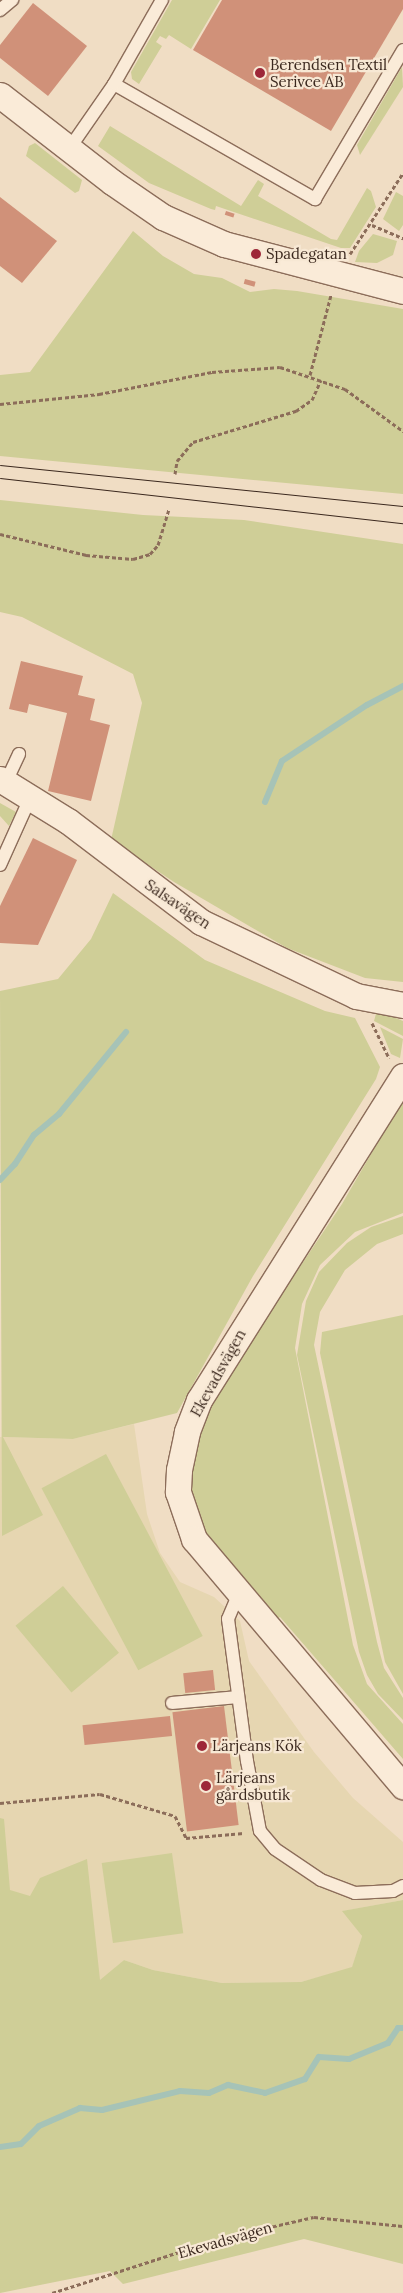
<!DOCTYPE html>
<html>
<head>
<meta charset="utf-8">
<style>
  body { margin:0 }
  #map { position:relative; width:403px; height:2293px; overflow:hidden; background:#f0ddc4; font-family:Lora,serif }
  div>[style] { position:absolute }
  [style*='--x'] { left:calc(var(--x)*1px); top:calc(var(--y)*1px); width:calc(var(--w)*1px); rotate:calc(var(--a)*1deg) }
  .farmland>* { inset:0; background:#e6d6b1 }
  .green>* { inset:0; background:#cfce97; transform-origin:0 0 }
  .stream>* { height:6px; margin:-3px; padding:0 3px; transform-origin:3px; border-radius:3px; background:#a6c3b7 }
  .building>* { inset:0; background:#d09179; transform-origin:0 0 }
  .path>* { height:3px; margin-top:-1.5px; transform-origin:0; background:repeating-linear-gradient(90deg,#8c6d5a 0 4px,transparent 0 6.5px) }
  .roads { filter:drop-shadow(1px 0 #8c6d5a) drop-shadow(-1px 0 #8c6d5a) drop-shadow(0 1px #8c6d5a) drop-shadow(0 -1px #8c6d5a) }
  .lane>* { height:12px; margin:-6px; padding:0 6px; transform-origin:6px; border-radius:6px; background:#faebd8 }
  .street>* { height:25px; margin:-12.5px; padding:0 12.5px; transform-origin:12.5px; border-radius:12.5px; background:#faebd8 }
  .tram>* { height:1px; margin:-0.5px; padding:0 0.5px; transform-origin:0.5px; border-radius:0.5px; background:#3b281e }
  .dots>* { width:14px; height:14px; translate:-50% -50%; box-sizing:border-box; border:2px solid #f7e8d4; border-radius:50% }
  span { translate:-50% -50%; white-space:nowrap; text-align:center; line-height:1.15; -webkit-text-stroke:4.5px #f7e8d4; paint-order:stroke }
  .poi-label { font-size:15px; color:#3b281e }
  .left { translate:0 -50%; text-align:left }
  .street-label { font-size:15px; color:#3b281e }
</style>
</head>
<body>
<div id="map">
  <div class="farmland">
    <i style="clip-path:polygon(134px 1424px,147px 1514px,160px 1553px,180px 1582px,214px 1597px,240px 1621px,249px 1661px,314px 1752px,353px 1798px,403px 1842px,403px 1900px,343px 1911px,362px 1936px,352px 1968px,301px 1982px,222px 1983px,153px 1970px,124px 1960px,100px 1981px,0 1945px,0 1437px,73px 1439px)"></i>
  </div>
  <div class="green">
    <i style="clip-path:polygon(172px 0,220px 0,191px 49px,169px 35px,166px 39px,160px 36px,156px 42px,162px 46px,139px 84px,132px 79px,131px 72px)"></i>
    <i style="clip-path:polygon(402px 67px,403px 87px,360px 155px,357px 145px)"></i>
    <i style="clip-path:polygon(110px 126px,241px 206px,258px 180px,264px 184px,258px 196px,331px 239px,337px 240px,367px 188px,371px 191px,376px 207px,350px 248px,341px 248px,216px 206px,215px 210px,211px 209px,149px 183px,98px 146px)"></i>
    <i style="clip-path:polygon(35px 143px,82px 180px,79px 191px,75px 193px,26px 156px,29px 146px)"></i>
    <i style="clip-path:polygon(396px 192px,403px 196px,403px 225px,399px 231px,383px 219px)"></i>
    <i style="clip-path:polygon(133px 231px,163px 256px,194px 274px,222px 278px,250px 292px,274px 289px,297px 291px,403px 309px,403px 494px,0 456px,0 375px,30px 372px)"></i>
    <i style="clip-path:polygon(373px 234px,397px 241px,393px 255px,377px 263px,355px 262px,359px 251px)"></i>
    <i style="clip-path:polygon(0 500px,143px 515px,244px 520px,403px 544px,403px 982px,365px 978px,287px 948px,174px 882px,111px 840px,142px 703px,133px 674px,22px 617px,0 612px)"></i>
    <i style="clip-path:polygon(0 803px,16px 812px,9px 826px,0 816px)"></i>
    <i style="clip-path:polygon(113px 893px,205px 960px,325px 1011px,355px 1018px,380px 1067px,376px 1079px,253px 1276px,177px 1413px,73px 1439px,3px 1437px,43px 1515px,2px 1536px,0 991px,58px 979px,91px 939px)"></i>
    <i style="clip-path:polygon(377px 1010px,403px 1021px,403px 1036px,374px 1021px)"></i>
    <i style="clip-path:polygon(380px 1027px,403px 1039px,400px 1058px,391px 1054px)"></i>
    <i style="clip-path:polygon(403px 1099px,403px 1213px,355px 1232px,320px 1265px,302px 1304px,295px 1348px,353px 1645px,367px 1684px,403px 1724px,403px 1759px,280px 1617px,274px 1621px,223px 1561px,196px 1519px,188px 1482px,204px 1410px,342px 1204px)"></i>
    <i style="clip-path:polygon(403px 1216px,403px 1234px,377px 1244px,345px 1270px,320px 1312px,314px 1345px,377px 1642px,384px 1668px,403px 1698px,403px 1720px,378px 1694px,367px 1675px,359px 1652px,297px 1355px,306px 1301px,319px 1272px,347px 1243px,371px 1227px)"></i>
    <i style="clip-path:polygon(403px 1315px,403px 1694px,385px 1662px,320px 1353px,322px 1332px)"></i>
    <i style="left:106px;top:1454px;width:206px;height:73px;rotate:62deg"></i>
    <i style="left:63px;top:1586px;width:87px;height:62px;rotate:50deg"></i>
    <i style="clip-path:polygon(0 1818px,4px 1819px,10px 1890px,30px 1896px,40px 1878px,87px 1859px,100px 1980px,124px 1960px,153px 1970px,222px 1983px,301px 1982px,352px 1967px,362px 1936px,342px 1911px,403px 1900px,403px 2264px,304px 2239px,123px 2284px,110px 2271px,0 2293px)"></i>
    <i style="left:172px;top:1853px;width:81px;height:71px;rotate:82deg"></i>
  </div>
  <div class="stream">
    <i style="--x:265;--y:802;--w:44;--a:-67.5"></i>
    <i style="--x:282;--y:761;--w:102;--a:-33.4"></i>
    <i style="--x:367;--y:705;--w:41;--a:-27.8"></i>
    <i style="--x:0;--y:1180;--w:22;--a:-47"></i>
    <i style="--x:15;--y:1164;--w:35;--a:-57"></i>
    <i style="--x:34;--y:1135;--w:33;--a:-40"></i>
    <i style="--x:59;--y:1114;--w:106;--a:-50.7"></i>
    <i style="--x:0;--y:2147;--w:21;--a:-8"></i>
    <i style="--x:21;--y:2144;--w:25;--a:-45"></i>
    <i style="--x:39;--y:2126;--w:45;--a:-23.7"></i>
    <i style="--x:80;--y:2108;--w:22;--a:5"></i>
    <i style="--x:102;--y:2110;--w:80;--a:-13.7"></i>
    <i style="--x:180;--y:2091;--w:29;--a:4"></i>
    <i style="--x:209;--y:2093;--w:21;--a:-23"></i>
    <i style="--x:228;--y:2085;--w:38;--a:12"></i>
    <i style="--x:265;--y:2093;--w:42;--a:-19.3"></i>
    <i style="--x:305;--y:2079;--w:26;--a:-58"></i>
    <i style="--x:319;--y:2057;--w:30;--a:4"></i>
    <i style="--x:349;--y:2059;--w:42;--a:-22.3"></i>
    <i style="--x:388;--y:2043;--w:18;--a:-56"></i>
    <i style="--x:398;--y:2028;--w:5;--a:0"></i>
  </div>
  <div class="building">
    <i style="clip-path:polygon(222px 0,403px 0,403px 9px,331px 131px,193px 50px)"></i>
    <i style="clip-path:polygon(33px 3px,87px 46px,48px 96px,0 58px,0 45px)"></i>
    <i style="clip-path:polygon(0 197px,57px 241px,22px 283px,0 266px)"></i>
    <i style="left:226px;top:211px;width:9px;height:4px;rotate:18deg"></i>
    <i style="left:245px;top:279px;width:11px;height:5px;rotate:15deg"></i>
    <i style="clip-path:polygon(21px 661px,83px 676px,78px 695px,95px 699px,90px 720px,110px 725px,91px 801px,48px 791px,67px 713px,29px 704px,27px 713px,9px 709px)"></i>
    <i style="clip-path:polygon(33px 838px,77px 860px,38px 945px,0 943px,0 906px)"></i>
    <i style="left:213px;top:1670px;width:20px;height:30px;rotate:84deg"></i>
    <i style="left:224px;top:1706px;width:120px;height:52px;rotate:83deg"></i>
    <i style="left:170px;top:1716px;width:20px;height:88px;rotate:84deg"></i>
  </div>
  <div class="path">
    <i style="--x:372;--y:225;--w:34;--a:23"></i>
    <i style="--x:350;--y:254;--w:97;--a:-56.8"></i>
    <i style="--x:310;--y:375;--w:83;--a:-75.3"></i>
    <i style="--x:0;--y:404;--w:100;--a:-5.8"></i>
    <i style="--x:99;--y:394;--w:115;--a:-11"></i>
    <i style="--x:212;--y:372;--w:68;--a:-4.2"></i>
    <i style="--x:280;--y:367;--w:69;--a:18.7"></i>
    <i style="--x:345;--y:389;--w:72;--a:35.9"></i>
    <i style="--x:175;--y:474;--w:13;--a:-81"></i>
    <i style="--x:177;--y:461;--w:25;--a:-50"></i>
    <i style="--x:193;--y:442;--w:108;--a:-16.8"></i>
    <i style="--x:296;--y:411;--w:19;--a:-35"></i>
    <i style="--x:312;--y:400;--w:22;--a:-66"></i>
    <i style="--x:0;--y:534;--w:89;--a:13.7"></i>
    <i style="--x:86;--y:555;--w:47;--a:4.9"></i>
    <i style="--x:133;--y:559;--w:18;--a:-16"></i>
    <i style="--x:150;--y:554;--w:12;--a:-48"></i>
    <i style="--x:158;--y:545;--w:37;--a:-73"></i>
    <i style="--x:372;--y:1023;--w:39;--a:64"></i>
    <i style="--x:0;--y:1803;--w:100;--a:-5.1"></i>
    <i style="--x:100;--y:1794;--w:78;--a:16.3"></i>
    <i style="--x:175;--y:1816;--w:25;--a:63"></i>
    <i style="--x:186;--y:1838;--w:58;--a:-4.9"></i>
    <i style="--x:52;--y:2293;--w:179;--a:-17.9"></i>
    <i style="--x:222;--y:2238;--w:94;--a:-12.9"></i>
    <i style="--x:314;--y:2217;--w:89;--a:5.8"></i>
  </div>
  <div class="roads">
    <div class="lane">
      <i style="--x:0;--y:10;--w:16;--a:-40"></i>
      <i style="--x:114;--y:84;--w:232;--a:29.8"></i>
      <i style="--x:315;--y:199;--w:173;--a:-59.4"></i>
      <i style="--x:69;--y:149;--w:79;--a:-55.3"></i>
      <i style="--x:114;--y:84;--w:97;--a:-60.3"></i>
      <i style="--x:6;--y:782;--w:31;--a:-65"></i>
      <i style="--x:0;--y:865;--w:76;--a:-65.8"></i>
      <i style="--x:239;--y:1593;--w:28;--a:113"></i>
      <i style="--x:228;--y:1619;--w:143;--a:82.4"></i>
      <i style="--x:247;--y:1761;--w:71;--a:79.5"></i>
      <i style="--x:260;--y:1831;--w:23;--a:50"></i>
      <i style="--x:275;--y:1849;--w:55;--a:34"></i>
      <i style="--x:321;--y:1880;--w:36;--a:21"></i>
      <i style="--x:355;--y:1893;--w:38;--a:-3"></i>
      <i style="--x:393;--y:1891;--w:11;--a:-27"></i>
      <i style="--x:172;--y:1703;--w:66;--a:-5.2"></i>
    </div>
    <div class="street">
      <i style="--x:0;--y:95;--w:142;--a:37.8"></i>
      <i style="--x:112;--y:182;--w:62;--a:34.5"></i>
      <i style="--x:163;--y:217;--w:67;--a:23.9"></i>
      <i style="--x:224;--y:244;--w:185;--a:14.7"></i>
      <i style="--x:0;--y:779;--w:80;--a:31.7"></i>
      <i style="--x:68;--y:821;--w:167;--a:37.2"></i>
      <i style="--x:201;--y:922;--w:172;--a:25.5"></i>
      <i style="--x:356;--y:996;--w:48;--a:10.8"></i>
      <i style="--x:403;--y:1076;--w:383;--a:122.2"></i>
      <i style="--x:199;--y:1400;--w:34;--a:111"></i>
      <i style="--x:187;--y:1432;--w:39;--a:102"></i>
      <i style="--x:179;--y:1470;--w:22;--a:93"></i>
      <i style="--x:178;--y:1492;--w:50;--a:71.2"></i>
      <i style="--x:194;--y:1539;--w:324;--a:49.8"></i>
    </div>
  </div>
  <div class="tram">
    <i style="--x:0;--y:465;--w:405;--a:5.8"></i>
    <i style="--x:0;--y:478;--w:406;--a:6.4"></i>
  </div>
  <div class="dots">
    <i style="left:260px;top:73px;background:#9d2738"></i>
    <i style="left:256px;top:254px;background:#9d2738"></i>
    <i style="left:202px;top:1746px;background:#9d2738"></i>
    <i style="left:206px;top:1786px;background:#9d2738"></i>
  </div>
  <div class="poi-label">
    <span class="left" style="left:270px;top:73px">Berendsen Textil<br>Serivce AB</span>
    <span class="left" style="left:266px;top:254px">Spadegatan</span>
    <span class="left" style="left:212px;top:1746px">Lärjeans Kök</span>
    <span class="left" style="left:216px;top:1786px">Lärjeans<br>gårdsbutik</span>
  </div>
  <div class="street-label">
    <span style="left:178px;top:904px;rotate:34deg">Salsavägen</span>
    <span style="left:218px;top:1373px;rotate:-61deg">Ekevadsvägen</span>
    <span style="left:225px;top:2240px;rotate:-16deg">Ekevadsvägen</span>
  </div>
</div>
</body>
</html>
